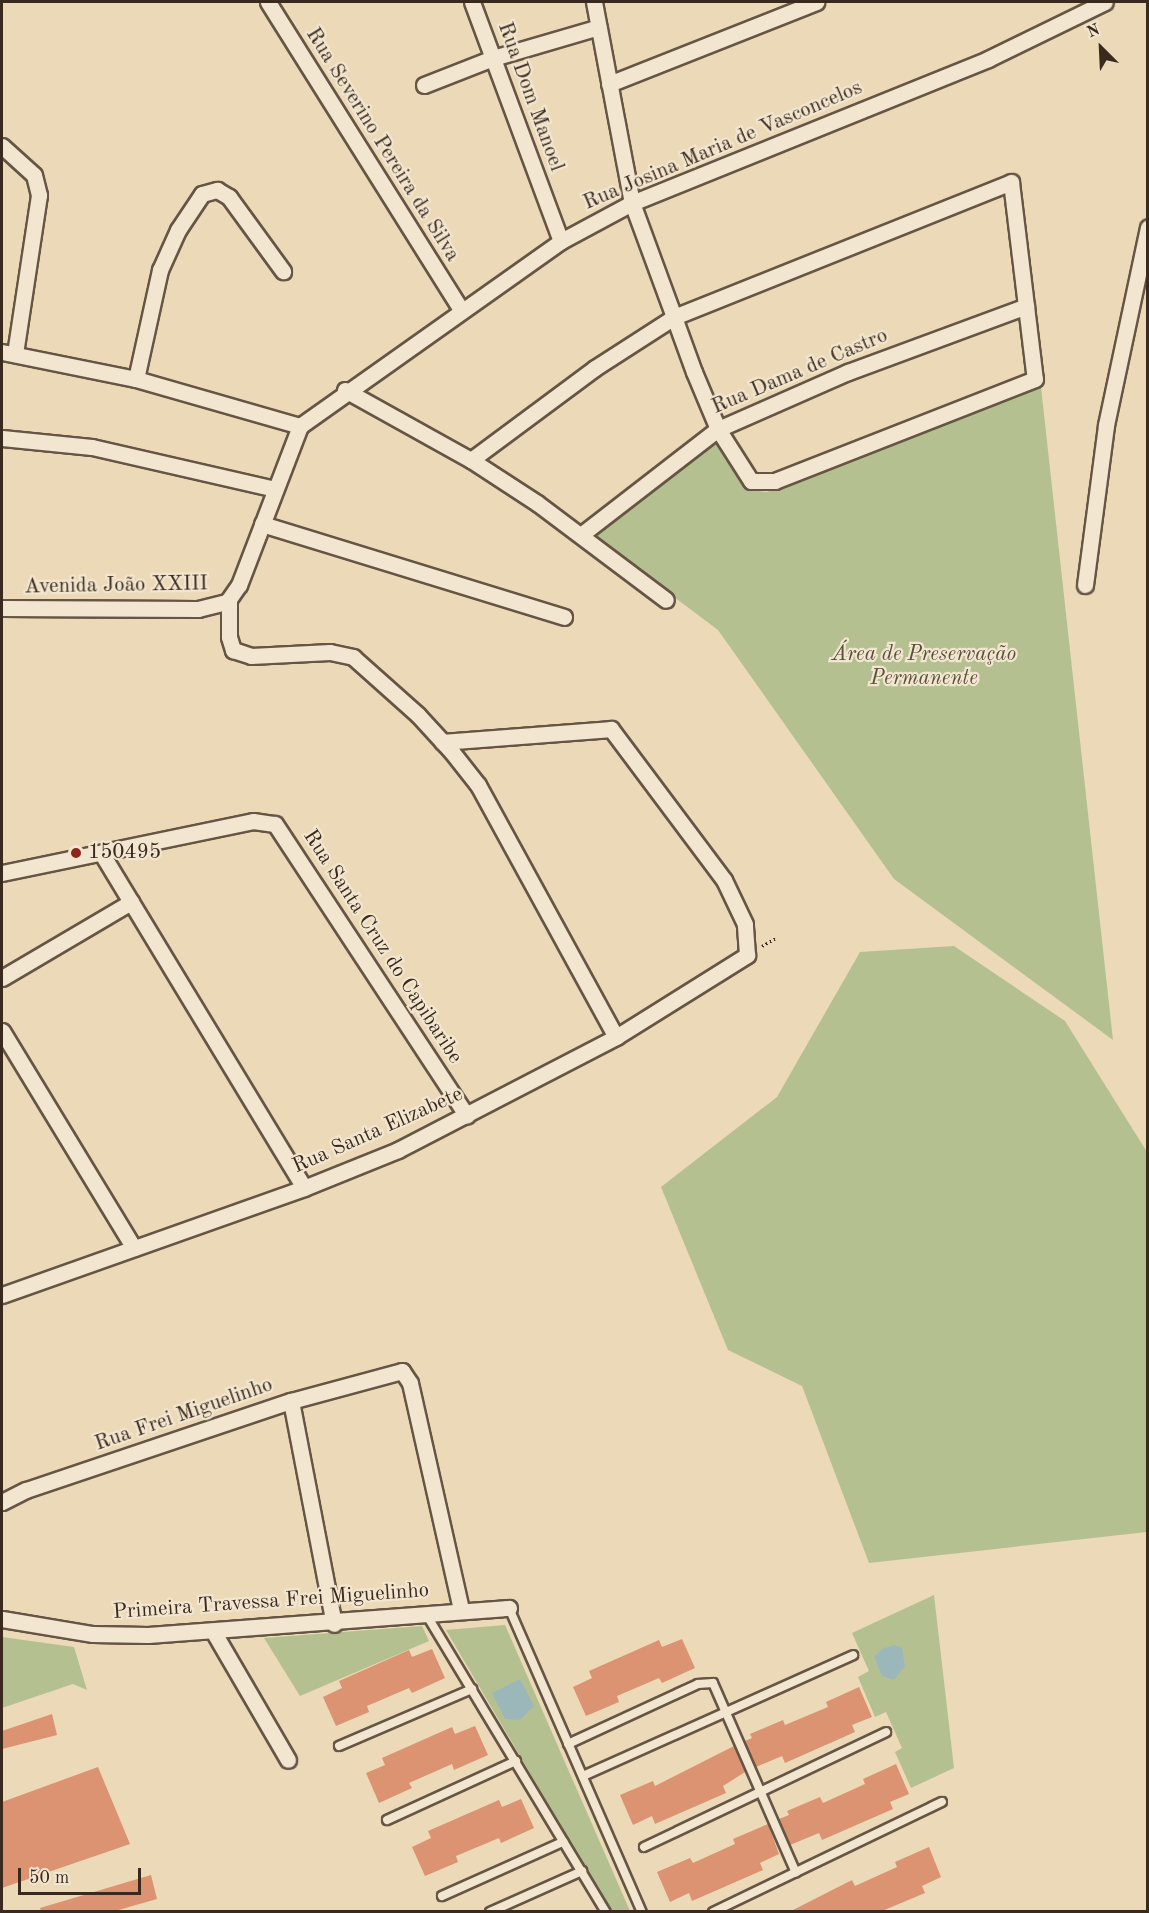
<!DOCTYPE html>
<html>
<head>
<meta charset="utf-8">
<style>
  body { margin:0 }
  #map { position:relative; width:1149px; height:1913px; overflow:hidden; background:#ebd9b7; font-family:"Old Standard TT",serif }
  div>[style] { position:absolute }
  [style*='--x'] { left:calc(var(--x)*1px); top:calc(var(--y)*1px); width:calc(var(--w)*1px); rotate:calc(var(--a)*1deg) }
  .green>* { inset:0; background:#b5c090 }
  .water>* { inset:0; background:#9cb7b9 }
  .building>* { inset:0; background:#dc9371 }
  .path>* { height:3px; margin-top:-1.5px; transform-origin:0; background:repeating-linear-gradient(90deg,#3a291d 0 1.5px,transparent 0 4.5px) }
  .roads { filter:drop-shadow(2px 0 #654) drop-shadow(-2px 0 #654) drop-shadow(0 2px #654) drop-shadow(0 -2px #654) }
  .lane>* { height:8px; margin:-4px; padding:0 4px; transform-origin:4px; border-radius:4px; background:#f2e6d0 }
  .street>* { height:15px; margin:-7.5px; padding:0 7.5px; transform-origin:7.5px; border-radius:7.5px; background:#f2e6d0 }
  .dots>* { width:16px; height:16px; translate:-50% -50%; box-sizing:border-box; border:3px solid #f2e6d0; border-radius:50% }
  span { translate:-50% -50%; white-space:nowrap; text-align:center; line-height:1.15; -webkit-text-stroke:4.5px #f2e6d0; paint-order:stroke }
  .street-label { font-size:21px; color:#3a291d }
  .park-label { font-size:21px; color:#594f3a; font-style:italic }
  .poi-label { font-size:21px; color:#3a291d }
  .left { translate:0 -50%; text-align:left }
  .frame { position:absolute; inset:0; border:3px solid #3a291d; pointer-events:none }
  .north { position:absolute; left:1071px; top:18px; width:60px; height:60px; -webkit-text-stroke:4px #f2e6d0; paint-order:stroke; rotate:336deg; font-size:16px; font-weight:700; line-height:24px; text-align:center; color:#3a291d }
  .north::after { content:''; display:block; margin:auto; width:21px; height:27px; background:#3a291d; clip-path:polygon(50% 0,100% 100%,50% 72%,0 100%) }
  .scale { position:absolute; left:18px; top:1868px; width:123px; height:27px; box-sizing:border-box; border:3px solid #3a291d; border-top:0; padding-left:8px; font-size:18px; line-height:21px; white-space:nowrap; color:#3a291d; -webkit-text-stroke:4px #f2e6d0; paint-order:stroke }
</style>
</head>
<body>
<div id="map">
  <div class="green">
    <i style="clip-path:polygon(1041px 387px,1113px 1040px,894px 879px,718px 630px,593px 536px,717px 438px,751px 490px,767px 492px)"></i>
    <i style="clip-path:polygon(954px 946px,1065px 1021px,1147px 1152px,1147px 1532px,869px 1563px,802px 1386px,728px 1350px,661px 1187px,777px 1097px,860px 952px)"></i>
    <i style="clip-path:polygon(934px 1595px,954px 1768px,911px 1788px,895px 1752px,902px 1748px,886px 1712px,875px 1717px,858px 1677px,869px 1671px,852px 1633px)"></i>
    <i style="clip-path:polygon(505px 1625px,630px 1911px,611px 1911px,446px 1630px)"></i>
    <i style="clip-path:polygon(422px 1626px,429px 1641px,300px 1696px,264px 1638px)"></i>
    <i style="clip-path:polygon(2px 1637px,74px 1647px,87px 1690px,73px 1684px,2px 1708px)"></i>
  </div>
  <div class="water">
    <i style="clip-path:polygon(894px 1645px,902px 1648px,905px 1666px,894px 1680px,882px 1676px,874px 1657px,882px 1649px)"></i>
    <i style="clip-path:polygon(520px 1679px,534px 1706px,520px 1720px,505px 1719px,492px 1693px)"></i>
  </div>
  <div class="building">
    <i style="clip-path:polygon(682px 1639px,695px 1668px,662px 1683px,659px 1678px,617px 1696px,619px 1702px,586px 1716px,573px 1687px,592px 1678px,589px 1671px,659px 1640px,662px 1647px)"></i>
    <i style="clip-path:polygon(432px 1649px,445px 1678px,412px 1693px,409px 1688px,367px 1706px,369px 1712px,336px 1726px,323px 1697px,342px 1688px,339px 1681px,409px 1650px,412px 1657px)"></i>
    <i style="clip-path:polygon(859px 1687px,872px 1717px,852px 1725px,855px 1732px,785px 1763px,782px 1756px,756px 1767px,745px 1741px,752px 1738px,750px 1734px,783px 1720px,785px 1725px,828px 1707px,826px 1702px)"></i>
    <i style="clip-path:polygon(52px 1714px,57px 1735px,2px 1749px,2px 1731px)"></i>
    <i style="clip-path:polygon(475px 1726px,488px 1755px,454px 1770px,452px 1764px,409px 1783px,412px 1788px,379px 1803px,366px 1773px,385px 1765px,382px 1758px,452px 1727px,455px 1734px)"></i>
    <i style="clip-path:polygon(734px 1746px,745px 1772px,723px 1786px,726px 1793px,655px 1824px,652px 1816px,633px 1825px,620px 1795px,653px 1781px,655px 1786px)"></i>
    <i style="clip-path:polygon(896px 1764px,909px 1794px,890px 1802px,893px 1809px,822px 1840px,819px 1833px,790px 1845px,779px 1819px,789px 1815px,787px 1811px,820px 1797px,823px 1803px,865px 1784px,863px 1779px)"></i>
    <i style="clip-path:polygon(98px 1767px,130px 1844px,2px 1888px,2px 1802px)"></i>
    <i style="clip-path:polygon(521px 1799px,534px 1828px,501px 1843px,499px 1838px,456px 1856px,458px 1862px,425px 1876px,412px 1847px,431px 1838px,428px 1831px,499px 1800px,502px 1807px)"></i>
    <i style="clip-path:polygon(768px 1824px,779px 1854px,760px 1863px,763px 1870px,692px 1901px,689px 1893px,670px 1902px,657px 1872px,690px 1858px,693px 1863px,735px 1844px,733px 1839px)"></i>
    <i style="clip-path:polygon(929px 1847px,941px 1877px,922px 1886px,925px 1893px,882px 1911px,791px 1911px,852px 1880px,855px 1886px,897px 1867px,895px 1862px)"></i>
    <i style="clip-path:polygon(151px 1875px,157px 1899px,115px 1911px,41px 1911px,40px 1908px)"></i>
  </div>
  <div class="path">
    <i style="--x:762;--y:946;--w:16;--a:-30"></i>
  </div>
  <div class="roads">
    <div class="lane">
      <i style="--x:509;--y:1608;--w:332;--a:66.4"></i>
      <i style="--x:426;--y:1614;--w:348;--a:58.9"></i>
      <i style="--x:568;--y:1744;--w:143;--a:-24.8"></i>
      <i style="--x:698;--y:1684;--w:15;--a:-4"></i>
      <i style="--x:713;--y:1683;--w:207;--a:66.4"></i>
      <i style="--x:339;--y:1746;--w:145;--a:-23.2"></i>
      <i style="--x:583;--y:1776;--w:296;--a:-24.1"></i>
      <i style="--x:387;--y:1820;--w:142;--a:-24.6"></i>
      <i style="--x:644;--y:1847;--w:268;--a:-25.4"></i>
      <i style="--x:442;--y:1896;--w:133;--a:-24.1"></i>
      <i style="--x:490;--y:1912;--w:101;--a:-24"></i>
      <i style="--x:713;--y:1912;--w:254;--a:-25.7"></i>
    </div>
    <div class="street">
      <i style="--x:268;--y:2;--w:363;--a:57.9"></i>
      <i style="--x:472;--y:2;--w:255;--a:69.6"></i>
      <i style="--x:609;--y:84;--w:223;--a:-21.6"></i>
      <i style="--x:424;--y:85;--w:74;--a:-21.4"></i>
      <i style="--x:493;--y:58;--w:110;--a:-16.3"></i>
      <i style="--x:2;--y:146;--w:43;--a:42.2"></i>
      <i style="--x:34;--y:175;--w:21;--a:76"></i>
      <i style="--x:39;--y:195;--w:161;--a:98.6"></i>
      <i style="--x:2;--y:352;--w:137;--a:11.4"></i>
      <i style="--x:136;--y:379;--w:171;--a:16"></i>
      <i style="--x:136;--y:379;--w:112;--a:-77.6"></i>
      <i style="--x:160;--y:270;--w:44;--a:-65.8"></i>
      <i style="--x:178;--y:230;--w:43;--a:-56.3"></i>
      <i style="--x:202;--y:194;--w:16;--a:-15"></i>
      <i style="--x:217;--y:190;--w:14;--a:30"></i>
      <i style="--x:229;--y:197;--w:92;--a:53.9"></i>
      <i style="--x:345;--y:390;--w:144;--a:29.1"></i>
      <i style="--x:471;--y:460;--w:79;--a:33.1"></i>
      <i style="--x:537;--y:503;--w:161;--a:36.9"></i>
      <i style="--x:2;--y:438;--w:90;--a:5.7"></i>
      <i style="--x:92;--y:447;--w:188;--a:12.9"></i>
      <i style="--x:471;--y:460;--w:154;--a:-36.6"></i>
      <i style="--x:595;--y:368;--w:94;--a:-32.8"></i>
      <i style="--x:674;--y:317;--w:363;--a:-21.8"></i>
      <i style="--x:1011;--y:182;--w:198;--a:83.1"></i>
      <i style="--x:1035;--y:379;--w:279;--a:158.6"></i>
      <i style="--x:775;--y:481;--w:24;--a:180"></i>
      <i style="--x:751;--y:481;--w:62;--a:-122.4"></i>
      <i style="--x:718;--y:429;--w:62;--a:-112.8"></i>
      <i style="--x:694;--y:372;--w:59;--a:-110"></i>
      <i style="--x:674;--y:317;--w:121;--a:-110.2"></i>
      <i style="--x:632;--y:203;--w:205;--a:-100.7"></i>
      <i style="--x:262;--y:524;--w:316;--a:17.1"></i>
      <i style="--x:582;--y:534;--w:172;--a:-37.7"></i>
      <i style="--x:718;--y:429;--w:142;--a:-23.7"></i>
      <i style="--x:848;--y:372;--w:190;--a:-20.3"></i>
      <i style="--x:1085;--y:585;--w:161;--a:-82.5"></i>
      <i style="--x:1106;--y:425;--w:202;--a:-78"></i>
      <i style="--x:229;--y:601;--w:36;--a:90"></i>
      <i style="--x:229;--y:637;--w:14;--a:73"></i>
      <i style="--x:233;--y:650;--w:19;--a:18"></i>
      <i style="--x:251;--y:656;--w:79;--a:-2.9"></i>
      <i style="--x:330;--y:652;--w:24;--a:12"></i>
      <i style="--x:353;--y:657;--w:87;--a:41.7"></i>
      <i style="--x:418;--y:715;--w:50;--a:47.4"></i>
      <i style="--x:452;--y:752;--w:42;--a:51.8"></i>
      <i style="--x:478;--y:785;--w:287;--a:61.3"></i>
      <i style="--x:2;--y:608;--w:196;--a:0.3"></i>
      <i style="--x:198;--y:609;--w:30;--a:-14"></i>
      <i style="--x:227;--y:602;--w:21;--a:-55"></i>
      <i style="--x:239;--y:585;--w:170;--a:-69"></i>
      <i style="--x:300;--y:426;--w:320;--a:-35.3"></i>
      <i style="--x:561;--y:241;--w:81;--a:-28.2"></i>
      <i style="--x:632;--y:203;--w:384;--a:-22"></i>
      <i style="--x:988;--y:59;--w:130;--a:-26"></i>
      <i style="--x:102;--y:854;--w:390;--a:58.8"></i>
      <i style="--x:2;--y:873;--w:256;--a:-11.7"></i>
      <i style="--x:253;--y:821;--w:22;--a:8"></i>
      <i style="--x:275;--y:824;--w:349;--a:56.7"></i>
      <i style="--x:2;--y:978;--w:150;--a:-30.5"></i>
      <i style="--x:2;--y:1031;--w:254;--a:58.7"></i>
      <i style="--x:2;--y:1295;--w:320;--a:-19.5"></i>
      <i style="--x:304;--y:1188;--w:101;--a:-22"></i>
      <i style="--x:398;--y:1150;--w:246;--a:-27.4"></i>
      <i style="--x:616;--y:1037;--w:155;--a:-32"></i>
      <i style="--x:747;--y:955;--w:31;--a:-94"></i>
      <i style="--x:745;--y:924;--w:49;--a:-115.5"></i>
      <i style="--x:724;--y:880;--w:189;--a:-126.8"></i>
      <i style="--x:611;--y:729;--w:169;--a:175.6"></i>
      <i style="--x:291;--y:1401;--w:227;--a:79.1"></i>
      <i style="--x:2;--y:1502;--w:27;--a:-27"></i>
      <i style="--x:26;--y:1490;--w:280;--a:-18.6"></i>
      <i style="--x:291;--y:1401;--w:115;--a:-15.1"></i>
      <i style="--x:402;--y:1371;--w:14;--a:56"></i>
      <i style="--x:410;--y:1383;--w:233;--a:77.3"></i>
      <i style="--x:2;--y:1619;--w:92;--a:9.4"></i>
      <i style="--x:93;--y:1634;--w:55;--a:1"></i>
      <i style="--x:148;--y:1635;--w:362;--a:-4.3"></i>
      <i style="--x:213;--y:1631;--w:149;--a:59.8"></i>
    </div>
  </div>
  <div class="dots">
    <i style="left:76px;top:853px;background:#8f2418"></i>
  </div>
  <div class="street-label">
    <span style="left:530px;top:97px;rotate:70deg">Rua Dom Manoel</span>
    <span style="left:382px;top:145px;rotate:58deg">Rua Severino Pereira da Silva</span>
    <span style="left:723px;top:146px;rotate:-23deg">Rua Josina Maria de Vasconcelos</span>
    <span style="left:800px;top:372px;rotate:-23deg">Rua Dama de Castro</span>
    <span style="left:116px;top:586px;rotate:-1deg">Avenida João XXIII</span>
    <span style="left:382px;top:947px;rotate:57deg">Rua Santa Cruz do Capibaribe</span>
    <span style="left:378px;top:1131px;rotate:-24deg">Rua Santa Elizabete</span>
    <span style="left:184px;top:1415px;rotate:-19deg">Rua Frei Miguelinho</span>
    <span style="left:271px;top:1602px;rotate:-4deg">Primeira Travessa Frei Miguelinho</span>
  </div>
  <div class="park-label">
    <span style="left:924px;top:667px">Área de Preservação<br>Permanente</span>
  </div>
  <div class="poi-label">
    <span class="left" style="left:88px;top:853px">150495</span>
  </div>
  <div class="frame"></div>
  <div class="north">N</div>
  <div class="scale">50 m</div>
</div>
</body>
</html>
